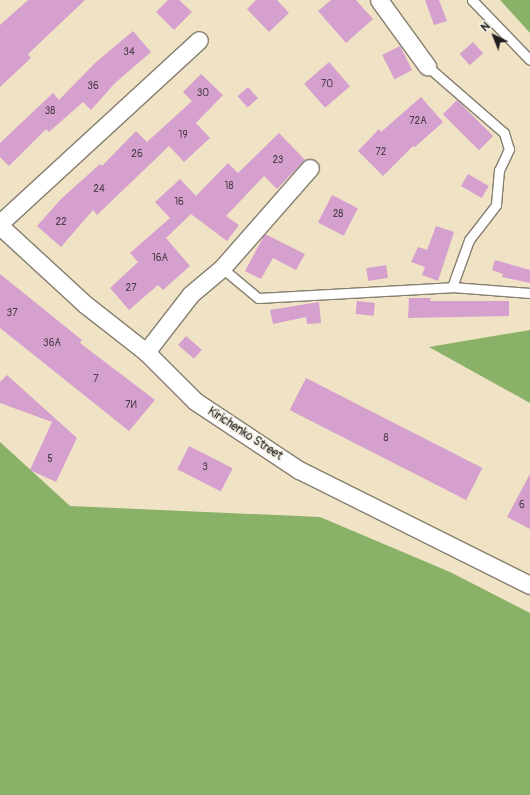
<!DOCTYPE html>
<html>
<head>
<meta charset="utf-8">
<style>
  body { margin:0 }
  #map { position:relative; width:530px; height:795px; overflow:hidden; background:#f0e2c5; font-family:Pangolin,sans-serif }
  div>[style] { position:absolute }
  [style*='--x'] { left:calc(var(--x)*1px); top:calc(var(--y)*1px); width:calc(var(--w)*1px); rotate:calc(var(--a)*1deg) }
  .forest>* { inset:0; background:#89b167 }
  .building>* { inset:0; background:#d5a0ce; transform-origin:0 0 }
  .roads { filter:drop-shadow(1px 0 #867f70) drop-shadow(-1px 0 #867f70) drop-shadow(0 1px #867f70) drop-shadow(0 -1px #867f70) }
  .lane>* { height:9px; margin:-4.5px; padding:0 4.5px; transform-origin:4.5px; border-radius:4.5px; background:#fff }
  .street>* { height:17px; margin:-8.5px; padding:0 8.5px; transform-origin:8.5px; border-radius:8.5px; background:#fff }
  span { translate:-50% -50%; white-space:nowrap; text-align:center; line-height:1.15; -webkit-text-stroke:3.5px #f7f3e8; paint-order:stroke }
  .number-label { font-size:10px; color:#4a3d48 }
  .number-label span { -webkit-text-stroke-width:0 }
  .street-label { font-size:12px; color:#1c1c1c }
  .north { position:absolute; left:474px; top:16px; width:40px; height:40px; -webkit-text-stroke:3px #f7f3e8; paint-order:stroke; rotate:317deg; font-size:11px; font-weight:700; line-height:16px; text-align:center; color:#1c1c1c }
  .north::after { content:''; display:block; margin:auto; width:14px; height:18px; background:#1c1c1c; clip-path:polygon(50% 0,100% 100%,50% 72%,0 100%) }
</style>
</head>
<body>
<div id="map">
  <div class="forest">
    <i style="clip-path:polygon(500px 0,530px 0,530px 33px)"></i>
    <i style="clip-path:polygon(530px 330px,530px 403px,429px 347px)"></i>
    <i style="clip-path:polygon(0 442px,70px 506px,320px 517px,450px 572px,530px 613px,530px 795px,0 795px)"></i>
  </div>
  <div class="building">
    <i style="clip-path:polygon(28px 0,85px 0,28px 54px,31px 58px,0 87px,0 25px)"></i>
    <i style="clip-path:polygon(168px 0,179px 0,192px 12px,174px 30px,156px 12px)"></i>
    <i style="clip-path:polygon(256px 0,277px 0,289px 13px,269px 32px,247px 9px)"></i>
    <i style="clip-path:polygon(331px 0,356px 0,373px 19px,346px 43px,318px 11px)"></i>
    <i style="clip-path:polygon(425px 0,439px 0,447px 21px,434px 25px)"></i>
    <i style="clip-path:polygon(133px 31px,151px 52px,115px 83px,91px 110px,83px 102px,49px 132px,46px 129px,9px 166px,0 157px,0 143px,53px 93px,59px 100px,95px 63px)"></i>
    <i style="left:473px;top:42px;width:15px;height:18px;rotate:48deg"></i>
    <i style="left:400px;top:46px;width:27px;height:20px;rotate:63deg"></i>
    <i style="left:329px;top:62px;width:32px;height:33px;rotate:49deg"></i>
    <i style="clip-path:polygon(201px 74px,223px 95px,196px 123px,210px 138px,184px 162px,169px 146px,97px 215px,93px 210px,61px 247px,37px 226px,61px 199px,100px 164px,102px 166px,136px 131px,147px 142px,192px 101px,183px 92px)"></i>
    <i style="left:248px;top:87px;width:15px;height:14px;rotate:48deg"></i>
    <i style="clip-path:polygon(421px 97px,443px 122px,415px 147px,413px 146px,383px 176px,358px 151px,379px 129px,381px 132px)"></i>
    <i style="left:457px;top:100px;width:51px;height:20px;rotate:45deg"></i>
    <i style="clip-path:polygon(279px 133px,305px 160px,277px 189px,264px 176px,226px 216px,239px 225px,227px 241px,191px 214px,166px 238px,190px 266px,163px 290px,158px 285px,129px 310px,110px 288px,138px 262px,130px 253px,170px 218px,155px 202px,180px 179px,196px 196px,228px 163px,238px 173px)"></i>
    <i style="left:468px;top:174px;width:24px;height:14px;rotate:30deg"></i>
    <i style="left:332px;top:195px;width:29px;height:31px;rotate:27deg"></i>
    <i style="clip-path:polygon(436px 226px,454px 232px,438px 281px,422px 275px,425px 267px,411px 262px,418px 247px,427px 250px)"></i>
    <i style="clip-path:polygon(265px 234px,305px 254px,296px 270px,273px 258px,261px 279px,245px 271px)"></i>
    <i style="clip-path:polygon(495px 260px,530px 270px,530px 283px,502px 277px,503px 274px,492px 270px)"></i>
    <i style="left:386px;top:265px;width:13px;height:20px;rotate:81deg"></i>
    <i style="clip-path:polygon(0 274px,82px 340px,80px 343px,155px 400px,129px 431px,0 328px)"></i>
    <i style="clip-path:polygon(409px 298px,431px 298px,430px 301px,509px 301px,509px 316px,408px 318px)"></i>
    <i style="left:357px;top:301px;width:18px;height:13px;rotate:6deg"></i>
    <i style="clip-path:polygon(319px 302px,321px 323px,307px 324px,306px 317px,273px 324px,270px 310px)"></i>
    <i style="left:186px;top:336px;width:21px;height:12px;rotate:41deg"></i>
    <i style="clip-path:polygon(7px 375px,77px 438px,56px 482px,30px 470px,52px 422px,0 403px,0 382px)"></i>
    <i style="left:306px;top:378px;width:198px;height:36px;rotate:27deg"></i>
    <i style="left:189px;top:446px;width:49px;height:26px;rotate:27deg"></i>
    <i style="clip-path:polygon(530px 474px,530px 529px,507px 517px)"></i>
  </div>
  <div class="roads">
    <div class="lane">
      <i style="--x:472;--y:0;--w:83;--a:46"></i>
      <i style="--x:427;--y:66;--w:102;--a:41"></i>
      <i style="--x:504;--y:133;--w:17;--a:73"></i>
      <i style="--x:509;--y:149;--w:23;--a:115"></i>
      <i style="--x:499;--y:170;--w:35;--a:95"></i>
      <i style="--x:496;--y:205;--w:44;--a:127.6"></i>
      <i style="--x:469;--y:240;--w:50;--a:109.9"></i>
      <i style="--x:222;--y:268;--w:47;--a:39.8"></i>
      <i style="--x:258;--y:298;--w:194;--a:-3.2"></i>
      <i style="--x:452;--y:287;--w:78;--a:4.4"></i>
    </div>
    <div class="street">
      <i style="--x:379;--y:0;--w:82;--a:54"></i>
      <i style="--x:0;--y:223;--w:270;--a:-42.6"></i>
      <i style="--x:0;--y:226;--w:117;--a:42.6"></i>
      <i style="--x:86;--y:305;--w:76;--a:38.1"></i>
      <i style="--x:146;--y:352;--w:69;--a:45"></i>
      <i style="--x:195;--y:401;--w:125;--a:33.6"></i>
      <i style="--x:299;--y:470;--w:258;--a:26.5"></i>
      <i style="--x:146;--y:352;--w:73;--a:-52.2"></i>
      <i style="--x:191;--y:294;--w:40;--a:-40"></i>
      <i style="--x:222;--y:268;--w:133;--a:-48.7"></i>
    </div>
  </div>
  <div class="number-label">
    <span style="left:129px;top:53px">34</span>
    <span style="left:327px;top:85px">70</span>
    <span style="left:93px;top:87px">36</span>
    <span style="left:203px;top:94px">30</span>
    <span style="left:50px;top:112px">38</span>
    <span style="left:418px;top:122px">72А</span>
    <span style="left:183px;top:136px">19</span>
    <span style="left:381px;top:153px">72</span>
    <span style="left:137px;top:155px">26</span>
    <span style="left:278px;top:161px">23</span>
    <span style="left:229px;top:187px">18</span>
    <span style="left:99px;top:190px">24</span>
    <span style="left:179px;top:203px">16</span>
    <span style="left:338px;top:215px">28</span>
    <span style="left:61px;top:223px">22</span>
    <span style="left:160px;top:259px">16А</span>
    <span style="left:131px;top:289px">27</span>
    <span style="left:12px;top:314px">37</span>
    <span style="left:52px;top:344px">36А</span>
    <span style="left:96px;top:380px">7</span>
    <span style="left:131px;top:406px">7И</span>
    <span style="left:386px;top:439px">8</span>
    <span style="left:50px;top:460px">5</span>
    <span style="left:205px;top:468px">3</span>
    <span style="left:522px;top:506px">6</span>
  </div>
  <div class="street-label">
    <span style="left:245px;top:434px;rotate:33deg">Kirichenko Street</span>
  </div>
  <div class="north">N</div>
</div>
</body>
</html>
